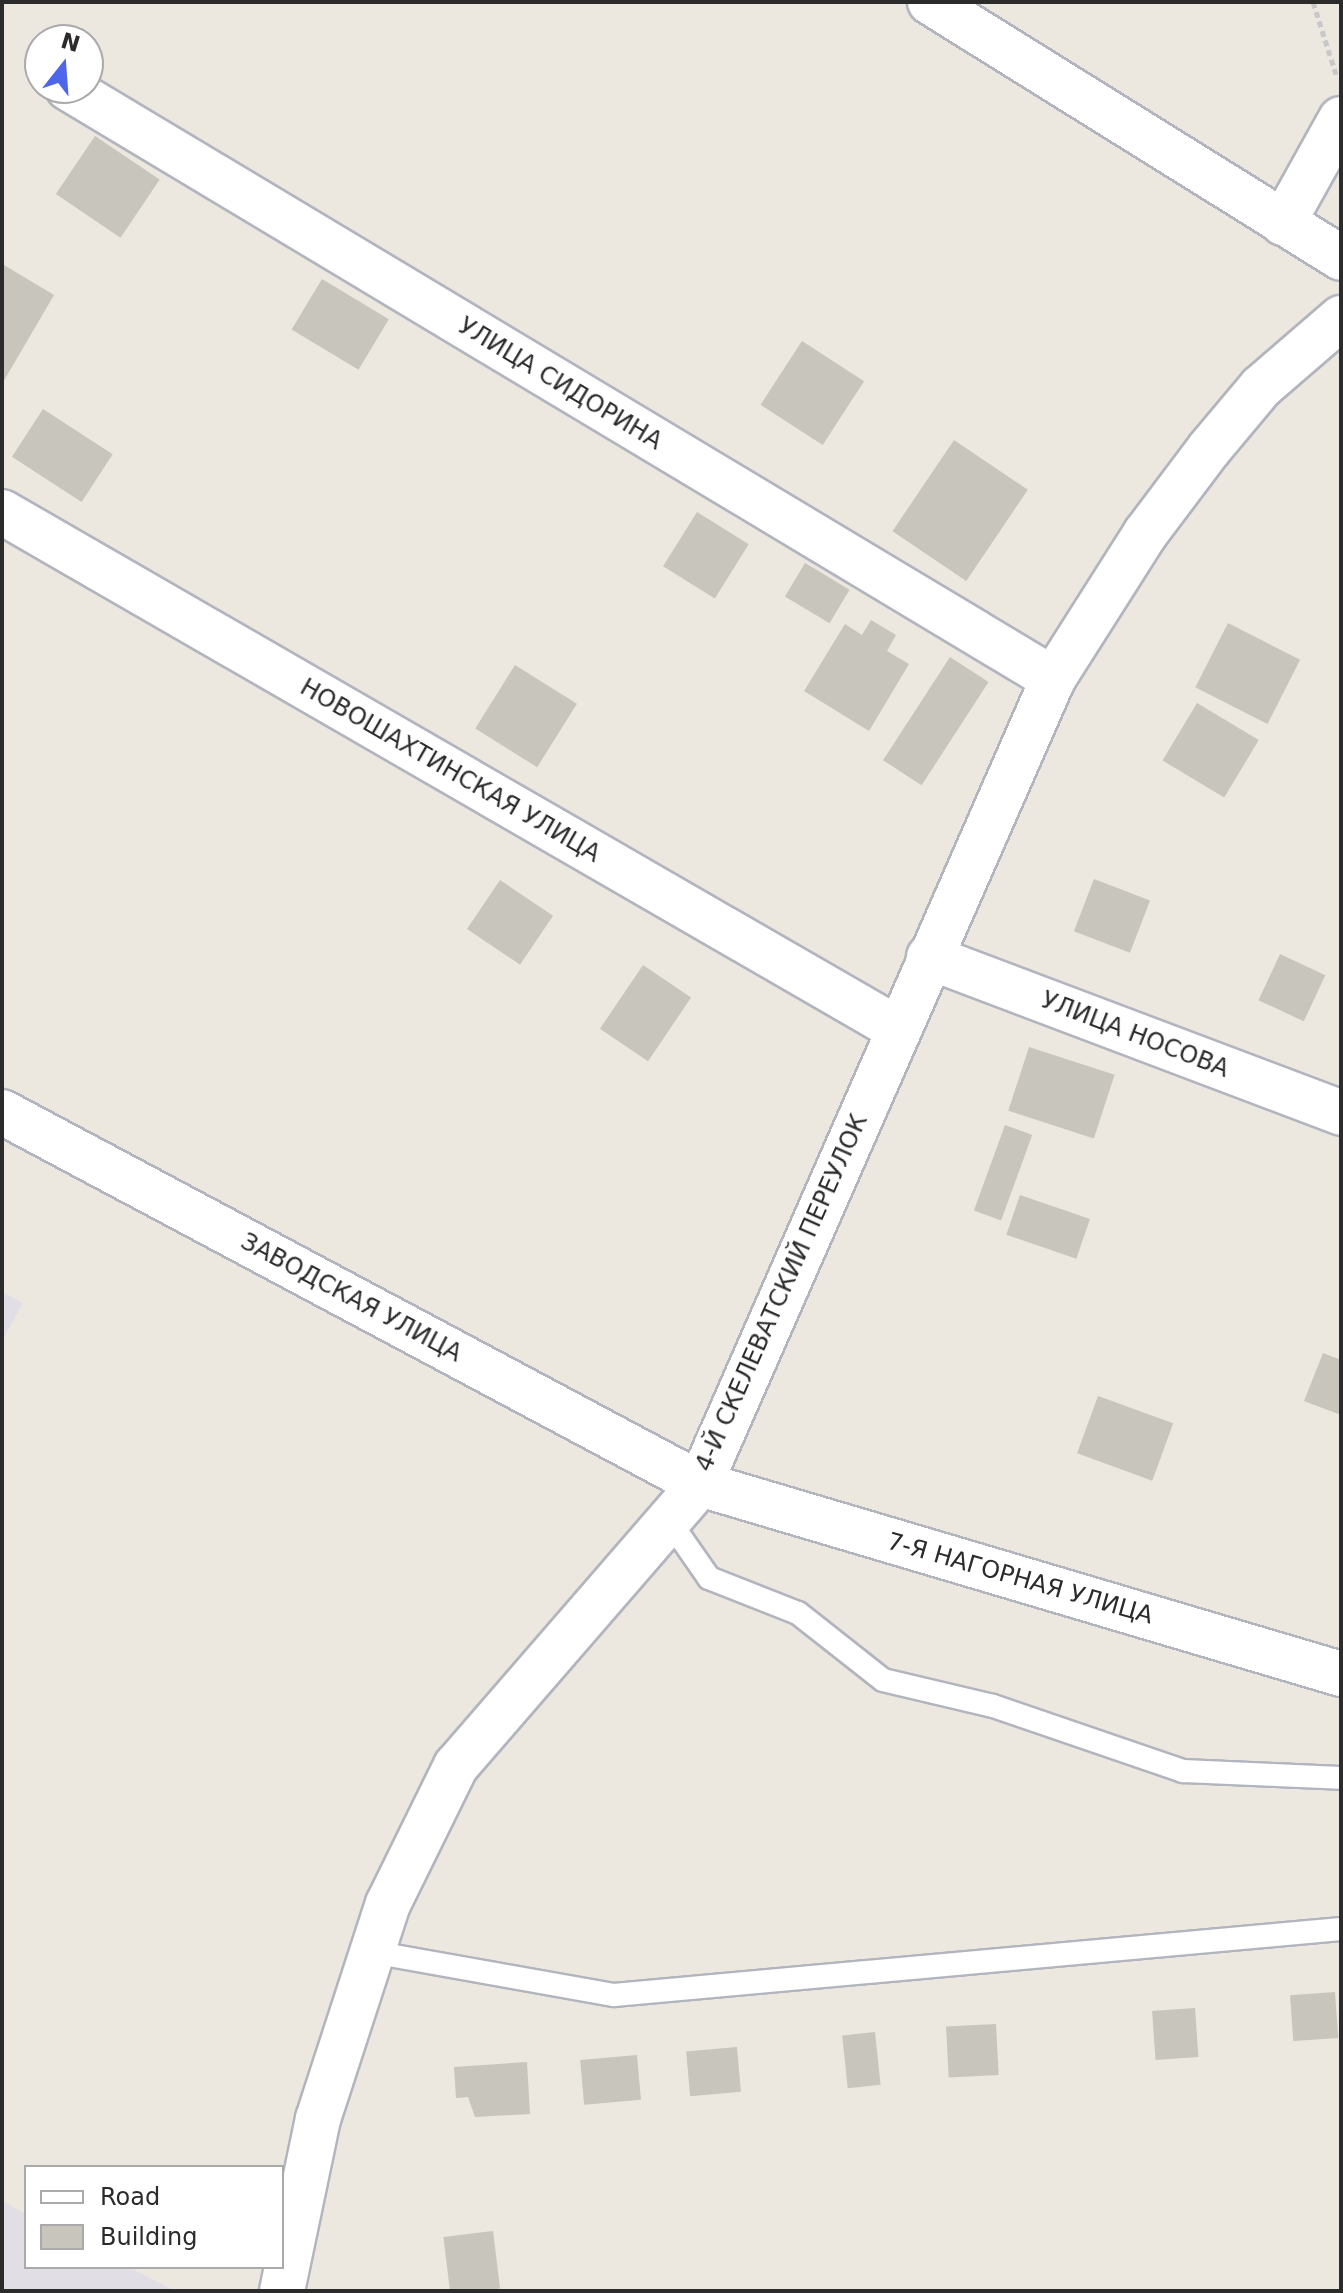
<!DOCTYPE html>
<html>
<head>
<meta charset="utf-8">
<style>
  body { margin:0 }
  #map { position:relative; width:1343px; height:2293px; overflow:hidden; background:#ece7df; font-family:"DejaVu Sans",sans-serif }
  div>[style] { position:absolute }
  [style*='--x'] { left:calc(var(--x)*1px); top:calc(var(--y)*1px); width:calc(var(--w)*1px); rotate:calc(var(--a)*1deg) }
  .industrial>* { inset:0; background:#e1dfe5 }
  .building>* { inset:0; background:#c8c5bd; transform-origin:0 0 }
  .path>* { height:5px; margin-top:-2.5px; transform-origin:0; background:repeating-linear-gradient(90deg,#c8c8c8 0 6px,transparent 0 10px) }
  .roads { filter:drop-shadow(2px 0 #b2b5be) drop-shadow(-2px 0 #b2b5be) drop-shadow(0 2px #b2b5be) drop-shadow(0 -2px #b2b5be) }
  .lane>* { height:22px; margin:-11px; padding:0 11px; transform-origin:11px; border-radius:11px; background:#fff }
  .street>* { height:44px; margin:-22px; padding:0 22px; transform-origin:22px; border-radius:22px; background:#fff }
  .secondary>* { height:44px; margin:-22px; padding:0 22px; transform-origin:22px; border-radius:22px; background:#fff }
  span { translate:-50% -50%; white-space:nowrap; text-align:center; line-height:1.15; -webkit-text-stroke:8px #fff; paint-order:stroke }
  .street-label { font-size:24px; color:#2b2b2b }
  .frame { position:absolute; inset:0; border:4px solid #2b2b2b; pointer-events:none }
  .legend { position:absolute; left:24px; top:2165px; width:260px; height:104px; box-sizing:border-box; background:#fff; border:2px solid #aaa; margin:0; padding:10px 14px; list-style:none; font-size:24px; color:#2b2b2b }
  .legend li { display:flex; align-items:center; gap:16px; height:40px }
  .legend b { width:40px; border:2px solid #aaa }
  .north { position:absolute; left:24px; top:24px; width:80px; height:80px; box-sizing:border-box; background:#fff; border:2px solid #aaa; border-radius:50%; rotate:17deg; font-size:22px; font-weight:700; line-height:32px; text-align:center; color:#2b2b2b }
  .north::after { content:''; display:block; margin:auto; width:28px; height:36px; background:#4e67ea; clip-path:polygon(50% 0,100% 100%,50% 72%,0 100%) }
</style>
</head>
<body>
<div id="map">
  <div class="industrial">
    <i style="clip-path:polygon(2px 1292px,23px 1303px,2px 1341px)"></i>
    <i style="clip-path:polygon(2px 2201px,26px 2214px,26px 2267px,129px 2267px,175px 2291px,2px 2291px)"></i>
  </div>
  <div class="building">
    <i style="left:95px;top:136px;width:78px;height:70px;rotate:34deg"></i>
    <i style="clip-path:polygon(4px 265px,54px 295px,2px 384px,2px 268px)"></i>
    <i style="left:322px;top:279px;width:78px;height:59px;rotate:31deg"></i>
    <i style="left:802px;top:341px;width:74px;height:76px;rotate:33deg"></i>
    <i style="left:43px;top:409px;width:83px;height:57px;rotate:33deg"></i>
    <i style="left:954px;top:440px;width:89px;height:110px;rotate:34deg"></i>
    <i style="left:697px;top:512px;width:61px;height:64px;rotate:32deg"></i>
    <i style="left:805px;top:563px;width:52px;height:39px;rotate:31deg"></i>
    <i style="clip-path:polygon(871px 620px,896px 635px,887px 651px,909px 664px,869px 731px,804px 691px,845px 624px,862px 635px)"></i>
    <i style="left:1228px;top:623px;width:81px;height:72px;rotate:27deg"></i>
    <i style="left:950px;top:657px;width:46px;height:123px;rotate:33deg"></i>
    <i style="left:515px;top:665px;width:73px;height:75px;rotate:32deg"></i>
    <i style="left:1197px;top:703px;width:72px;height:67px;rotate:31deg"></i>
    <i style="left:1094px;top:879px;width:60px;height:56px;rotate:21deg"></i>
    <i style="left:500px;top:880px;width:64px;height:59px;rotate:34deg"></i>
    <i style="left:1280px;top:954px;width:50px;height:51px;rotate:25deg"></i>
    <i style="left:643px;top:965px;width:58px;height:77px;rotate:34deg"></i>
    <i style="left:1029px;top:1047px;width:90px;height:67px;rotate:18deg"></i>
    <i style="left:1005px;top:1125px;width:29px;height:91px;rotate:20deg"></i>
    <i style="left:1020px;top:1195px;width:74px;height:42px;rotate:19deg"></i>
    <i style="clip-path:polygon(1323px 1353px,1341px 1360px,1341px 1415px,1304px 1401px)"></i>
    <i style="left:1098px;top:1396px;width:80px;height:61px;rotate:20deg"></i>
    <i style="left:1335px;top:1992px;width:46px;height:45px;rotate:86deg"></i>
    <i style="left:1195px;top:2008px;width:49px;height:43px;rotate:86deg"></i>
    <i style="left:996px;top:2024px;width:51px;height:50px;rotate:87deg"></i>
    <i style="left:875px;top:2032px;width:53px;height:33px;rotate:84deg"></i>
    <i style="left:737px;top:2047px;width:45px;height:51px;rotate:85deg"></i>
    <i style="left:637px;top:2055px;width:45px;height:57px;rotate:85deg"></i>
    <i style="clip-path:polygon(527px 2062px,530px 2114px,475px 2117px,468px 2097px,456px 2098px,454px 2067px)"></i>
    <i style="left:493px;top:2231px;width:58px;height:50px;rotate:83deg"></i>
  </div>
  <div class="path">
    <i style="--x:1313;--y:2;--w:79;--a:72.3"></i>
  </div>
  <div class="roads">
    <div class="lane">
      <i style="--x:668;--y:1519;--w:72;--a:55.2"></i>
      <i style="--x:709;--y:1578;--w:96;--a:21.5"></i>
      <i style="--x:798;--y:1613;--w:108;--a:38.2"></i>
      <i style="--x:883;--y:1680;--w:113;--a:13.3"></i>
      <i style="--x:993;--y:1706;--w:201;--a:18.9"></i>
      <i style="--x:1183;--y:1771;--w:158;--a:2.5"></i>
      <i style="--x:372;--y:1952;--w:246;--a:10.1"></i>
      <i style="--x:614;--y:1995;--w:730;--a:-5.19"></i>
    </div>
    <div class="street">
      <i style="--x:68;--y:88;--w:1149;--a:30.96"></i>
      <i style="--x:1283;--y:223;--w:119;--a:-60.9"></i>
      <i style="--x:2;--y:512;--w:1034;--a:29.99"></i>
      <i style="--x:929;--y:957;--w:441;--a:20.7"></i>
      <i style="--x:2;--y:1112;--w:791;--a:28.06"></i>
      <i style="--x:700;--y:1484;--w:669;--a:16.51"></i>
      <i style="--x:282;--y:2291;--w:176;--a:-78.2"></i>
      <i style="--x:318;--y:2119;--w:226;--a:-72"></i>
      <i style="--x:388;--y:1904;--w:154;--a:-63.8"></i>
      <i style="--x:456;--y:1766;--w:373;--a:-49.1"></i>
      <i style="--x:700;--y:1484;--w:879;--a:-66.32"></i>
      <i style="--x:1053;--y:679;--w:172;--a:-57.6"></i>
      <i style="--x:1145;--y:534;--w:106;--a:-53"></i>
      <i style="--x:1209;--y:449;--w:81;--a:-50"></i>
      <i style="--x:1261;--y:387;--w:106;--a:-40.8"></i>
    </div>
    <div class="secondary">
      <i style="--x:930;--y:2;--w:484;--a:31.9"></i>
    </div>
  </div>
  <div class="street-label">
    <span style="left:560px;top:384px;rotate:31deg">УЛИЦА СИДОРИНА</span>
    <span style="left:450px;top:771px;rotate:30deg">НОВОШАХТИНСКАЯ УЛИЦА</span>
    <span style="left:1135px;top:1035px;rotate:21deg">УЛИЦА НОСОВА</span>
    <span style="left:782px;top:1293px;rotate:-66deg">4-Й СКЕЛЕВАТСКИЙ ПЕРЕУЛОК</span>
    <span style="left:351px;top:1298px;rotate:28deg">ЗАВОДСКАЯ УЛИЦА</span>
    <span style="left:1020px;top:1579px;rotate:16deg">7-Я НАГОРНАЯ УЛИЦА</span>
  </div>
  <div class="frame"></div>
  <ul class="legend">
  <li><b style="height:10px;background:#fff"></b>Road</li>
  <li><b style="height:22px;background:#c8c5bd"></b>Building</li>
  </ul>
  <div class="north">N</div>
</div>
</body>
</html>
